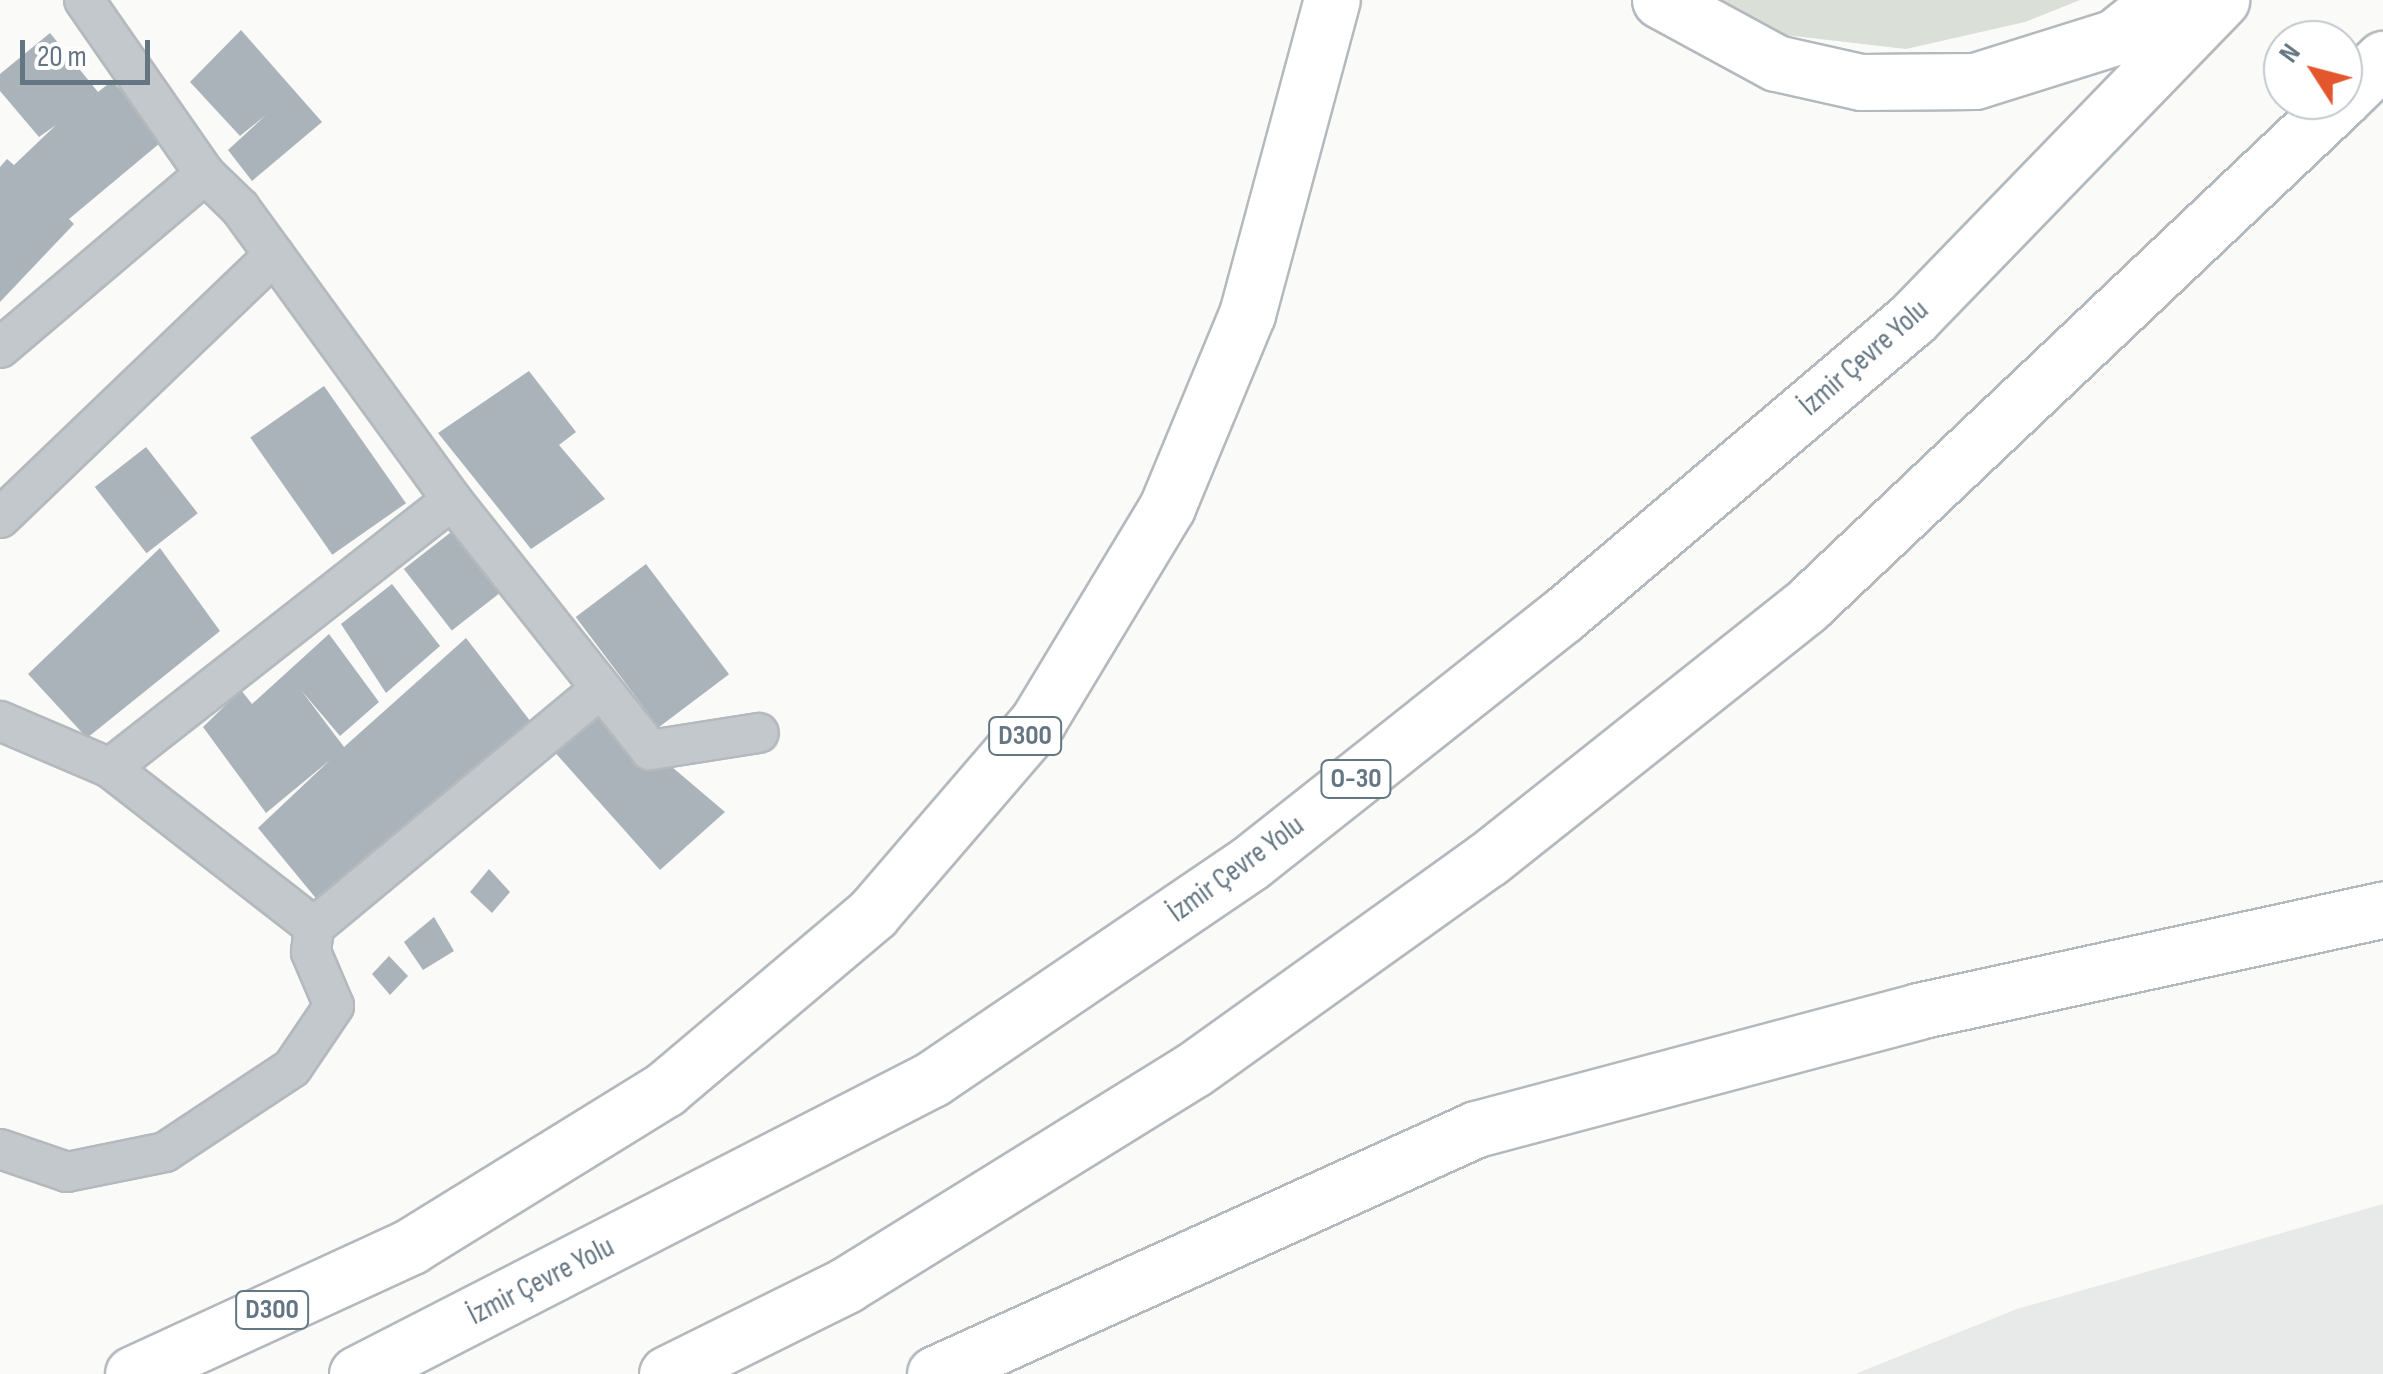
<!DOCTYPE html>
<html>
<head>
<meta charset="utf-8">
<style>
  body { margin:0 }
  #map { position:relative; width:2383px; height:1374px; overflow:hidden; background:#fafaf8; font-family:"Sofia Sans Condensed",sans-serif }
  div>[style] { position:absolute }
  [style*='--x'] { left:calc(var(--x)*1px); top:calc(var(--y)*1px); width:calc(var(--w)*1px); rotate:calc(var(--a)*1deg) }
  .built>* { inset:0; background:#e8e9e9 }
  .green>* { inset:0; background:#dadfd7 }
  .building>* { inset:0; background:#aab3b9; transform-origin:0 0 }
  .roads { filter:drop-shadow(2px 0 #b4b9bd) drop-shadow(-2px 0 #b4b9bd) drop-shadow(0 2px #b4b9bd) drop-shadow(0 -2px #b4b9bd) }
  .minor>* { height:38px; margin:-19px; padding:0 19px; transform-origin:19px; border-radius:19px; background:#c3c8cc }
  .motorway>* { height:55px; margin:-27.5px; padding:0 27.5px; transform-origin:27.5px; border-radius:27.5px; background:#fff }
  span { translate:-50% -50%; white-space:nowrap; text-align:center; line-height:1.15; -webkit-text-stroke:10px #fff; paint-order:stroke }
  .shield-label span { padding:2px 8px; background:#fff; border:2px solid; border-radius:8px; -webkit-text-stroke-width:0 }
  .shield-label { font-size:28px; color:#657683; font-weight:700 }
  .street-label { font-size:30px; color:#657683 }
  .north { position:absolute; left:2263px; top:20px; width:100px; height:100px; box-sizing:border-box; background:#fff; border:2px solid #c1c8cd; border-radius:50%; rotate:306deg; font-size:28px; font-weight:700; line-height:40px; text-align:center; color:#657683 }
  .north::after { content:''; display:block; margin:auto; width:35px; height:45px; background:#e4572e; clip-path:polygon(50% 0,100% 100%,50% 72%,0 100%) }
  .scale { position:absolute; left:20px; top:40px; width:130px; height:45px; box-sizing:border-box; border:5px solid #657683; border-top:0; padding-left:12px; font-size:30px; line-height:35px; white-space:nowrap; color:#657683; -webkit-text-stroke:8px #fff; paint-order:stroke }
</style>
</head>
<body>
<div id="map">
  <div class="built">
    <i style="clip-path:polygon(2383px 1204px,2383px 1374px,1855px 1374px,2017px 1309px)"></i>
  </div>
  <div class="green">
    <i style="clip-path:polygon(1711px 0,2080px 0,2025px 22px,1906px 49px,1785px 35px)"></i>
  </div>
  <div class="building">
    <i style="clip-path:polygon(241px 30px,322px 122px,252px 181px,228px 150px,266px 115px,240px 136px,190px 82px)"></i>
    <i style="clip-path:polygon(50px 33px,98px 92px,112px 81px,166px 138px,69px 219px,74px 224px,0 302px,0 167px,7px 159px,14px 165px,56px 125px,39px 137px,0 91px,0 74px)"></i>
    <i style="clip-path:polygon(529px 371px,576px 432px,559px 445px,605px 499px,531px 549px,438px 433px)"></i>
    <i style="left:324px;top:386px;width:143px;height:90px;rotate:55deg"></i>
    <i style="left:146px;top:447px;width:84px;height:65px;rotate:52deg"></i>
    <i style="left:455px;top:529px;width:78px;height:65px;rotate:52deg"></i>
    <i style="clip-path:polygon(160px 548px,220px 631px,87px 738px,28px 674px)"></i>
    <i style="left:646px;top:564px;width:138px;height:88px;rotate:53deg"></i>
    <i style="clip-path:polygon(392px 584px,440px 646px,386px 693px,341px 624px)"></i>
    <i style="clip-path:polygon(329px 634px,379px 702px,340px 736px,301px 690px,344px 747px,466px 638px,534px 726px,319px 902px,258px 828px,330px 760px,266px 813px,203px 727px,241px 690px,252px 704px)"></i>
    <i style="clip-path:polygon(599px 705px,725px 812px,660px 870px,551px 748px)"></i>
    <i style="clip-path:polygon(489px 869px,510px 892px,492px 913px,470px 892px)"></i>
    <i style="clip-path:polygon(434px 917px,454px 951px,423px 970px,404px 942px)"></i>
    <i style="clip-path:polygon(389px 956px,408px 976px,390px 995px,372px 974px)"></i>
  </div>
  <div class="roads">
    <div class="minor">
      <i style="--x:84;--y:0;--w:212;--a:55.2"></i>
      <i style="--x:205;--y:174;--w:49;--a:44.2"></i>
      <i style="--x:240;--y:208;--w:361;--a:54"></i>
      <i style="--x:452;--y:500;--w:319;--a:51.6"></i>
      <i style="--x:650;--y:750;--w:110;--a:-8.9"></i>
      <i style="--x:0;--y:348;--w:269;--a:-40.3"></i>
      <i style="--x:0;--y:518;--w:380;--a:-43.8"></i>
      <i style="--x:0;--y:721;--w:120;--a:23.1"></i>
      <i style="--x:110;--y:768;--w:259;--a:37.9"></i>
      <i style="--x:110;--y:768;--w:434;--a:-38.1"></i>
      <i style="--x:0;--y:1149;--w:71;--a:18.9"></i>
      <i style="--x:67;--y:1172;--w:100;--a:-11.5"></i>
      <i style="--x:165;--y:1152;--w:152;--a:-33.5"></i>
      <i style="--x:292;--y:1068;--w:75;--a:-55.9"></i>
      <i style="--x:334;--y:1006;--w:59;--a:-113.1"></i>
      <i style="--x:311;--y:952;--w:25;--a:-83"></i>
      <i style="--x:314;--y:927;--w:369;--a:-39.7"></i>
    </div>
    <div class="motorway">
      <i style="--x:1660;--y:0;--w:132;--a:28.5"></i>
      <i style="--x:1776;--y:63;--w:87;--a:12.6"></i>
      <i style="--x:1861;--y:82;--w:114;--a:-0.5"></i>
      <i style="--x:1975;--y:81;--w:147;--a:-17.4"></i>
      <i style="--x:2115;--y:37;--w:59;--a:-38.8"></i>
      <i style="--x:2343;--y:98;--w:56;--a:-44.3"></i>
      <i style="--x:133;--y:1374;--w:306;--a:-24.7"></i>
      <i style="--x:411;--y:1246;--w:299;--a:-31.7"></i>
      <i style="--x:665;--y:1089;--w:272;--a:-40.2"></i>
      <i style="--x:873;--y:913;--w:253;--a:-49.3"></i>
      <i style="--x:1038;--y:721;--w:250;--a:-58.9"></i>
      <i style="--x:1167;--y:507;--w:209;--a:-67.5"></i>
      <i style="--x:1247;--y:314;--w:325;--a:-74.9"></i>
      <i style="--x:357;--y:1374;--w:646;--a:-27.16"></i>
      <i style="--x:932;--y:1079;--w:384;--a:-34.2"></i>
      <i style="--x:1250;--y:863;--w:399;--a:-38.4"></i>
      <i style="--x:1563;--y:615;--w:459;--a:-40.3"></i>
      <i style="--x:1913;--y:318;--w:443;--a:-45.9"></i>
      <i style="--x:667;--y:1374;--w:200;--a:-26.4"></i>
      <i style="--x:846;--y:1285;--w:408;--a:-31.8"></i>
      <i style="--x:1193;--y:1070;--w:363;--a:-35.6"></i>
      <i style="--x:1488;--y:859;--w:406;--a:-38.5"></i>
      <i style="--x:1806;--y:606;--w:736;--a:-43.4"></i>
      <i style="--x:935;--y:1374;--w:594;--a:-24.36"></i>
      <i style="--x:1476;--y:1129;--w:457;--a:-14.9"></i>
      <i style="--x:1918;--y:1011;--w:476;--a:-12.3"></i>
    </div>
  </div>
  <div class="shield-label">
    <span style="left:1025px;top:736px">D300</span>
    <span style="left:1356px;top:779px">O-30</span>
    <span style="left:272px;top:1310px">D300</span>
  </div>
  <div class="street-label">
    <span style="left:1864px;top:358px;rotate:-41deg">İzmir Çevre Yolu</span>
    <span style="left:1236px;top:869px;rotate:-36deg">İzmir Çevre Yolu</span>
    <span style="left:541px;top:1281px;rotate:-27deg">İzmir Çevre Yolu</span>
  </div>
  <div class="north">N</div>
  <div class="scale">20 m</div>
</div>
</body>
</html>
